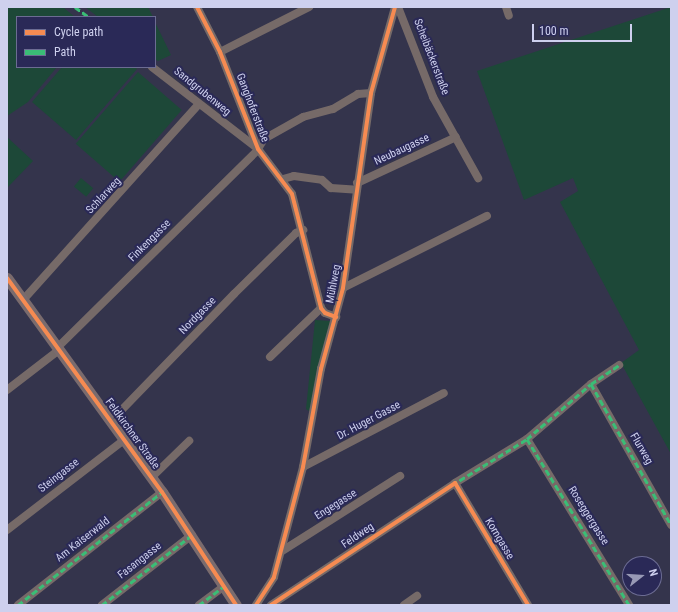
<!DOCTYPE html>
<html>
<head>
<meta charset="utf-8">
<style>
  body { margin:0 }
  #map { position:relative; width:678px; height:612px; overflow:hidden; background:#34344c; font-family:"Roboto Condensed",sans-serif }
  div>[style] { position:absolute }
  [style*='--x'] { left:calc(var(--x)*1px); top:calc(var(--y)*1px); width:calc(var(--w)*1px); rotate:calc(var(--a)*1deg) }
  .green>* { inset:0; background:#1d4838; transform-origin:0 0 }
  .street>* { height:8px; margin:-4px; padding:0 4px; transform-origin:4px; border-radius:4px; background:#766a68 }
  .secondary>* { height:11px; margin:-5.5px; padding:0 5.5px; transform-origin:5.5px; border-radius:5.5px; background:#7a6b6d }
  .quiet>* { height:3px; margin-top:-1.5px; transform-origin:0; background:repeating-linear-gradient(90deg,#3abd76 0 6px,transparent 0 9px) }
  .cycleway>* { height:4px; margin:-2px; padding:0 2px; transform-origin:2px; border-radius:2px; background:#f68b52 }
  span { translate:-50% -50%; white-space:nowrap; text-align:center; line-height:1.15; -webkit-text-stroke:4px #2a2957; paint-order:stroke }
  .street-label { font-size:11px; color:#ced0ee }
  .frame { position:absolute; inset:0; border:8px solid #ced0ee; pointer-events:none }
  .legend { position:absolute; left:16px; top:16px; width:140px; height:52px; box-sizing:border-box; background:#2a2957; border:1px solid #6c6c93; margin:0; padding:5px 7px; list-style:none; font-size:12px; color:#ced0ee }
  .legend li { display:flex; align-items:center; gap:8px; height:20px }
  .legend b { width:20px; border:1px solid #6c6c93 }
  .north { position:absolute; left:622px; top:556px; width:40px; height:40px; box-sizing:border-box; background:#2a2957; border:1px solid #6c6c93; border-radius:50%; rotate:73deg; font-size:11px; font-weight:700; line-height:16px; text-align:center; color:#ced0ee }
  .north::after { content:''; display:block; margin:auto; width:14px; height:18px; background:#9899b5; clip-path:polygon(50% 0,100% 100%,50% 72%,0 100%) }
  .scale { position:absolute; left:532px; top:24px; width:100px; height:18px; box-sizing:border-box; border:2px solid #ced0ee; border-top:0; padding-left:5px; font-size:12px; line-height:14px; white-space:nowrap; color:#ced0ee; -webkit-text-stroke:3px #2a2957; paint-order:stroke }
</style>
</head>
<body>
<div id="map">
  <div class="green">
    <i style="clip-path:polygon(7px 7px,63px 7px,75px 17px,17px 17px,17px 67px,57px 67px,28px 102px,7px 116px)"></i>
    <i style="clip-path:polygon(85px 7px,148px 7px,153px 17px,98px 17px)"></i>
    <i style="clip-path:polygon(671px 7px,671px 454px,621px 363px,639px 350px,560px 202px,578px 191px,573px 178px,524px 200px,477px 71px)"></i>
    <i style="clip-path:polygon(155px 22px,171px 55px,158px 61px,155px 59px)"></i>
    <i style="clip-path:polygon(62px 67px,135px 67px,137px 69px,76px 140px,32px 102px)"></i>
    <i style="left:138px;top:72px;width:58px;height:95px;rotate:41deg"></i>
    <i style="clip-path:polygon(7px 137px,33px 161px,8px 187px,7px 186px)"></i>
    <i style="left:81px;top:178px;width:16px;height:11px;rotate:40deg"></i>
    <i style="clip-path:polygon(315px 320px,332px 321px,309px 411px,306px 409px)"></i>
  </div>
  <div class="street">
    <i style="--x:197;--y:7;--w:51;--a:62.9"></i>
    <i style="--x:220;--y:52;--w:104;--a:68.6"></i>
    <i style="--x:258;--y:149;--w:56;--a:52.9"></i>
    <i style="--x:292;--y:194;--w:118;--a:75.7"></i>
    <i style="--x:321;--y:308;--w:6;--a:51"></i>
    <i style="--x:325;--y:313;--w:12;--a:20"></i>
    <i style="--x:398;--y:7;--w:97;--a:68.7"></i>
    <i style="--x:433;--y:97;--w:93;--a:60.9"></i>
    <i style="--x:506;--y:7;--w:9;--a:72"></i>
    <i style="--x:220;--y:52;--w:100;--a:-26.8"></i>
    <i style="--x:152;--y:67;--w:134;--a:37.7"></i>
    <i style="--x:258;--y:149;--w:12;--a:-59"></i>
    <i style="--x:264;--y:139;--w:45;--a:-29.4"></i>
    <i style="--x:303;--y:117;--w:31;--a:-15"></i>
    <i style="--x:333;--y:109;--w:29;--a:-31"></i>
    <i style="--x:358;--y:94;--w:13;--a:-4"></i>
    <i style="--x:283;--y:179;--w:11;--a:-15"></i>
    <i style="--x:294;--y:176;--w:28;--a:8"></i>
    <i style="--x:322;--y:180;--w:12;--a:42"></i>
    <i style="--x:331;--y:188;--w:26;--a:4"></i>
    <i style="--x:357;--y:183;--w:109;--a:-24.9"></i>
    <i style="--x:343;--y:288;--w:161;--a:-26.6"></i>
    <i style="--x:23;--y:300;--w:263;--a:-48.1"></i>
    <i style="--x:57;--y:348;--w:282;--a:-44.6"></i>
    <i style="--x:270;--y:357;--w:71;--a:-43.9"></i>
    <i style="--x:591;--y:384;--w:162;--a:60.4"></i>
    <i style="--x:7;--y:390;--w:66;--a:-37.6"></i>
    <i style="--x:111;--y:421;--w:177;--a:-45.9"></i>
    <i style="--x:234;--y:294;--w:87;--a:-44.5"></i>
    <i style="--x:296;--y:233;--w:8;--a:-23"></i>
    <i style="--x:527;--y:439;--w:195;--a:58.4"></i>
    <i style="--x:303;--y:467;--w:159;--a:-27.7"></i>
    <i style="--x:152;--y:477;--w:52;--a:-44.2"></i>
    <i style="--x:455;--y:483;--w:142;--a:59.1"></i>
    <i style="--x:7;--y:530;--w:149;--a:-37.6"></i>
    <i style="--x:282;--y:551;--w:140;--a:-32.4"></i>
    <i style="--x:18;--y:605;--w:183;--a:-38.1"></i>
    <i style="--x:102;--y:605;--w:114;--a:-37.9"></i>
    <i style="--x:199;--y:605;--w:31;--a:-37"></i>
    <i style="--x:256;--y:605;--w:33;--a:-57"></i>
    <i style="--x:274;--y:577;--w:114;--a:-75.2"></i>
    <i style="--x:303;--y:467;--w:100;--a:-79.6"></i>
    <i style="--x:321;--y:369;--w:84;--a:-74.8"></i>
    <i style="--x:343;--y:288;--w:197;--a:-81.8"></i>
    <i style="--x:371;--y:93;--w:89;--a:-74.4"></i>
    <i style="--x:271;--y:605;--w:221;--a:-33.5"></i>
    <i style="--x:455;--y:483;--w:84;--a:-31.4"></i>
    <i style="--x:527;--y:439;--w:84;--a:-40.7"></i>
    <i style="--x:591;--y:384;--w:34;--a:-34"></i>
    <i style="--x:404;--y:605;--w:16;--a:-35"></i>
  </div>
  <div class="secondary">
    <i style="--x:7;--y:278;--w:264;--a:54.1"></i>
    <i style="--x:162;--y:492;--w:135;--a:56.8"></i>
  </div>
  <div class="quiet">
    <i style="--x:75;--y:7;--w:17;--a:36"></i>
    <i style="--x:591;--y:384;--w:162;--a:60.4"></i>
    <i style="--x:527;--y:439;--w:195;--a:58.4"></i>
    <i style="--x:452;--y:485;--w:88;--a:-31.5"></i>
    <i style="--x:527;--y:439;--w:84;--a:-40.7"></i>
    <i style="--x:591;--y:384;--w:34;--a:-34"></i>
    <i style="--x:18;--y:605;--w:183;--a:-38.1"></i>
    <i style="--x:102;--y:605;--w:114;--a:-37.9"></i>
    <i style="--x:199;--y:605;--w:31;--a:-37"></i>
  </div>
  <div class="cycleway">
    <i style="--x:197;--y:7;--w:51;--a:62.9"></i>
    <i style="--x:220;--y:52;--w:104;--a:68.6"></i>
    <i style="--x:258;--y:149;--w:56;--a:52.9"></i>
    <i style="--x:292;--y:194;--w:118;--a:75.7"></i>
    <i style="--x:321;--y:308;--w:6;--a:51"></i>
    <i style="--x:325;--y:313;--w:12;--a:20"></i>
    <i style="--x:7;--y:278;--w:264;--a:54.1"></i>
    <i style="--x:162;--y:492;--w:135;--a:56.8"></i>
    <i style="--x:256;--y:605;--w:33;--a:-57"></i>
    <i style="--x:274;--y:577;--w:114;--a:-75.2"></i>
    <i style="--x:303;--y:467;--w:100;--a:-79.6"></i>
    <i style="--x:321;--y:369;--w:84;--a:-74.8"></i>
    <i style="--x:343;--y:288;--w:197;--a:-81.8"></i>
    <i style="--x:371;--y:93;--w:89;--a:-74.4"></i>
    <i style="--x:271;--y:605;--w:221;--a:-33.5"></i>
    <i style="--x:455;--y:483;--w:142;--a:59.1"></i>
  </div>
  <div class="street-label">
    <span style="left:431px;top:57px;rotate:69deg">Scheibäckerstraße</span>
    <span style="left:202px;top:92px;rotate:39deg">Sandgrubenweg</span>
    <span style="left:252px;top:108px;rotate:69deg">Ganghoferstraße</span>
    <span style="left:402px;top:150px;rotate:-25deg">Neubaugasse</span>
    <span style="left:104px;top:196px;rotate:-47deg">Schlarweg</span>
    <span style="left:150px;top:241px;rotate:-45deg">Finkengasse</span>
    <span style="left:334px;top:284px;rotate:-79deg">Mühlweg</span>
    <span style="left:198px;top:316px;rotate:-46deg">Nordgasse</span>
    <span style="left:369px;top:421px;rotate:-28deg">Dr. Huger Gasse</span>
    <span style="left:132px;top:434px;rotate:54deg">Feldkirchner Straße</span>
    <span style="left:641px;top:449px;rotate:60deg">Flurweg</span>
    <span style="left:59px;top:476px;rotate:-38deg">Steingasse</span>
    <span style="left:336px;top:505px;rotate:-32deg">Engegasse</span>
    <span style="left:588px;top:516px;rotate:58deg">Roseggergasse</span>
    <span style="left:358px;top:536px;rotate:-34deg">Feldweg</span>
    <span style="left:499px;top:539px;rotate:59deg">Korngasse</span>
    <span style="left:83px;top:540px;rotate:-38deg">Am Kaiserwald</span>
    <span style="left:140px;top:561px;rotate:-38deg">Fasangasse</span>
  </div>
  <div class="frame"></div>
  <ul class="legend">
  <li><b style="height:5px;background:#f68b52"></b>Cycle path</li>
  <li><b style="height:5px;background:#3abd76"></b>Path</li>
  </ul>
  <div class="north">N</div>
  <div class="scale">100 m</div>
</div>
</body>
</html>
